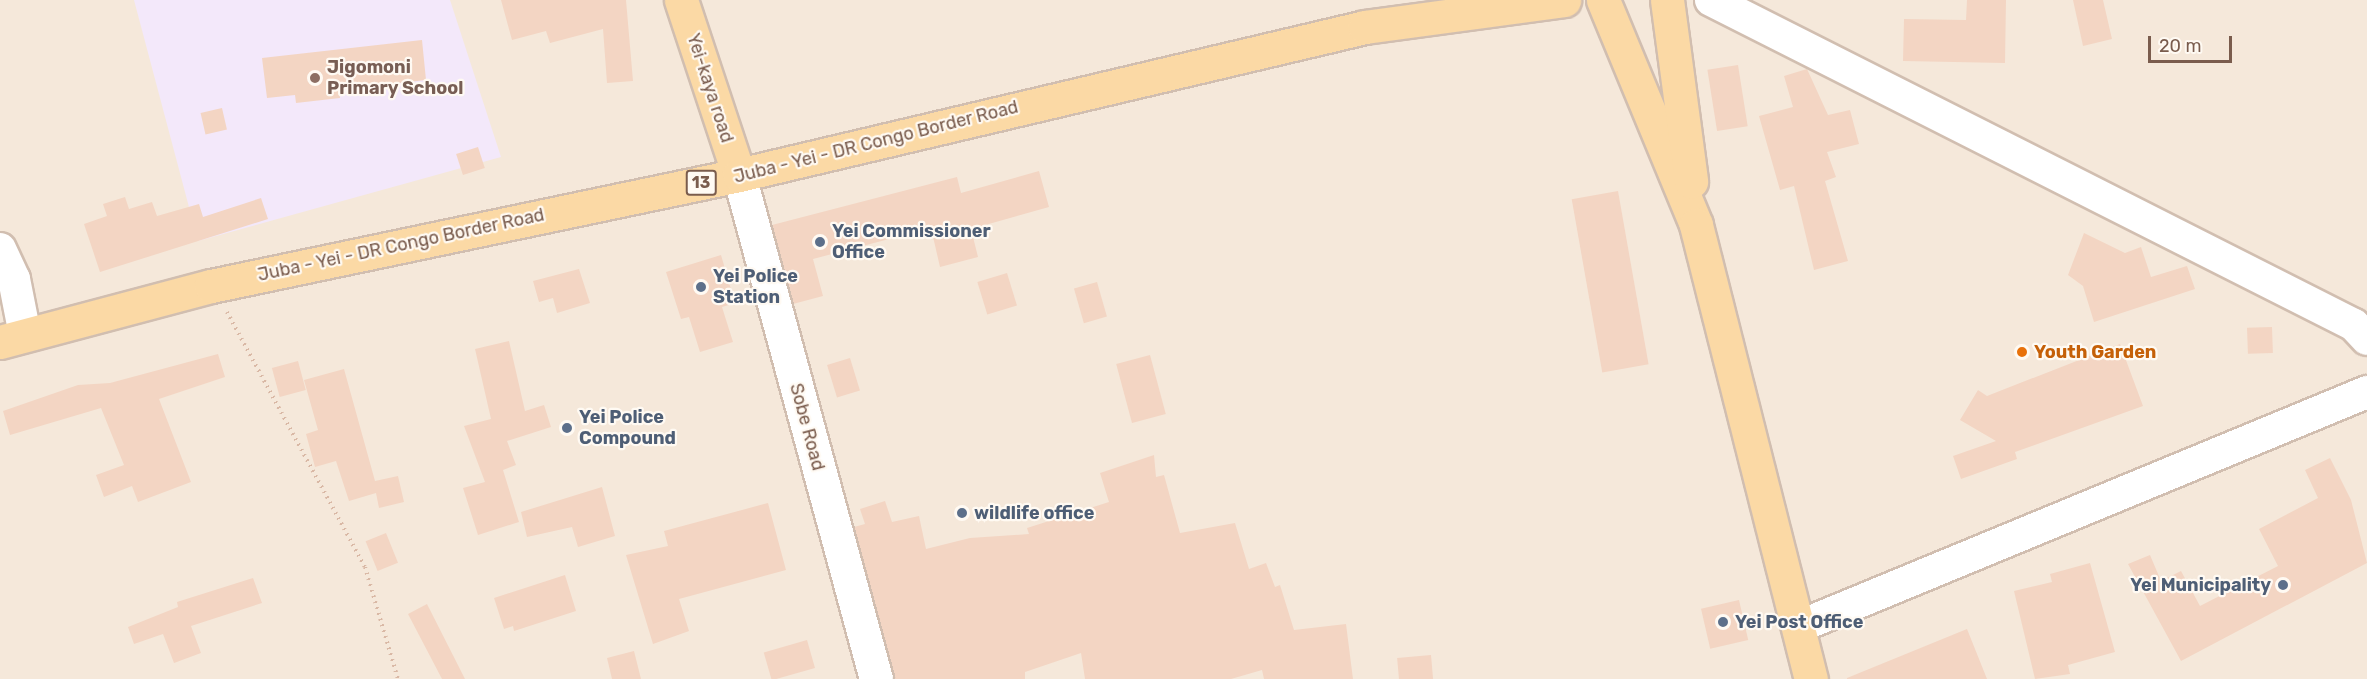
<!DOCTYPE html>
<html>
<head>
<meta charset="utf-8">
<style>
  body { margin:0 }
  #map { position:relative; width:2367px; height:679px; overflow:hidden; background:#fdf6ec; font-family:Rubik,sans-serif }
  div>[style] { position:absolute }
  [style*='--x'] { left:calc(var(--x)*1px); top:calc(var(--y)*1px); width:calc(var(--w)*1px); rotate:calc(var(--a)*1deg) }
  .residential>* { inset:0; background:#f5e8da; transform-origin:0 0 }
  .education>* { inset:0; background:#f3e8fa }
  .building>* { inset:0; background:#f3d5c3; transform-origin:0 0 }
  .path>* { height:4px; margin-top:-2px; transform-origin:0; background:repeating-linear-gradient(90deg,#d9b8a5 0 1.5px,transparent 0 6px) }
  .roads { filter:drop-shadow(2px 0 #d1beb0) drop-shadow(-2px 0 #d1beb0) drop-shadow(0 2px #d1beb0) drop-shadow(0 -2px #d1beb0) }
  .minor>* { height:32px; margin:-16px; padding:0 16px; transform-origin:16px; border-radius:16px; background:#fff }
  .tertiary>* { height:33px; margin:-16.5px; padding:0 16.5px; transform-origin:16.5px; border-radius:16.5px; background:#fff }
  .primary>* { height:33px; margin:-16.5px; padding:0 16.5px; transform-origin:16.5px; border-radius:16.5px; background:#fbd9a5 }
  .dots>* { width:16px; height:16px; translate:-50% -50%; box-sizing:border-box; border:3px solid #fffaf3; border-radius:50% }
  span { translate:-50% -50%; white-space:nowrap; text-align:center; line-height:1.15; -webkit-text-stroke:4.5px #fffaf3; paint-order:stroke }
  .shield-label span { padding:2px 4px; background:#fffaf3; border:2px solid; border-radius:4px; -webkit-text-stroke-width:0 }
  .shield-label { font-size:16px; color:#7a5c4d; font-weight:700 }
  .education-label { font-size:18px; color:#785e54; font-weight:700 }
  .left { translate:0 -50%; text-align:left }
  .street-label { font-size:18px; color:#7a5c4d }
  .service-label { font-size:18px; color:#4e5e75; font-weight:700 }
  .right { translate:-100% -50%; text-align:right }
  .food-label { font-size:18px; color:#c56008; font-weight:700 }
  .scale { position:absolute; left:2148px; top:36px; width:84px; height:27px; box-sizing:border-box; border:3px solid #7a5c4d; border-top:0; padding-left:8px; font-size:18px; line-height:21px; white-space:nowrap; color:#7a5c4d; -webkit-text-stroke:4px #fffaf3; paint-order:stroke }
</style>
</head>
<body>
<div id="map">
  <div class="residential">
    <i style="left:0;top:0;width:2367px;height:679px"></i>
  </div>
  <div class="education">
    <i style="clip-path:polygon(134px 0,450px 0,501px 157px,198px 241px)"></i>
  </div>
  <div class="building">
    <i style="clip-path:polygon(501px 0,626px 0,633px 81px,607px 83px,603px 29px,550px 43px,546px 31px,512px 40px)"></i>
    <i style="clip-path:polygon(1967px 0,2006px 0,2005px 63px,1903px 61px,1904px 19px,1966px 20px)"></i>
    <i style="clip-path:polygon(2073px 0,2103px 0,2112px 39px,2083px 46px)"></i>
    <i style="clip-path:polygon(422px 40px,426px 80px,339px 90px,340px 98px,296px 103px,295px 95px,267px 98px,262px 58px)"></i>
    <i style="left:1738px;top:65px;width:62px;height:31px;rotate:81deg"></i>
    <i style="clip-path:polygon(1807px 69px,1828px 115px,1850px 110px,1859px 144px,1827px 152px,1836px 177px,1825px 181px,1848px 261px,1814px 270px,1794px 186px,1780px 190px,1759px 116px,1793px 107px,1784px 76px)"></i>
    <i style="left:222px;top:108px;width:22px;height:22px;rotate:77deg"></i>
    <i style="left:478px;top:147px;width:22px;height:23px;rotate:72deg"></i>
    <i style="clip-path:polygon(1039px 171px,1049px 207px,971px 229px,978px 257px,940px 267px,931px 228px,813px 259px,823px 296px,793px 304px,772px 225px,957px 177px,961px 193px)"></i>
    <i style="left:1618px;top:191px;width:176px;height:47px;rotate:80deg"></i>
    <i style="clip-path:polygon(125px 197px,129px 209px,152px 202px,157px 216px,199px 204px,203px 217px,261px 198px,268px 219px,100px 272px,84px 224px,107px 216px,103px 204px)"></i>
    <i style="clip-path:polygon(2084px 233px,2125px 253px,2141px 247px,2151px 277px,2187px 266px,2195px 289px,2094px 322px,2083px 286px,2068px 275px)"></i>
    <i style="clip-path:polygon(721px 255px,735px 303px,722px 307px,733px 342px,700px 352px,689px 317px,681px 319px,666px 272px)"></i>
    <i style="clip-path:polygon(579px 269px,590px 303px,557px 313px,553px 298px,539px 302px,533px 281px)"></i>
    <i style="left:1007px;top:273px;width:34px;height:31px;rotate:73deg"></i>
    <i style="left:1097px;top:282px;width:36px;height:24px;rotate:74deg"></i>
    <i style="left:2272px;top:327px;width:26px;height:25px;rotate:88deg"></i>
    <i style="clip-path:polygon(509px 341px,525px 411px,544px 405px,551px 427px,507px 441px,516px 465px,503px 470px,519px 522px,478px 535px,463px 488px,485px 482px,464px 426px,491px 419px,475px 349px)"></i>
    <i style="clip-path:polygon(2120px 344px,2143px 406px,2015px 452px,2017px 459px,1961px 479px,1953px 456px,1996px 441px,1960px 420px,1978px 390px,1987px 396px)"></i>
    <i style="clip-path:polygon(218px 354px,225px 377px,159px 399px,191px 482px,138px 502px,132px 486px,104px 497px,96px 475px,124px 465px,101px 408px,10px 435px,3px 411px,78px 385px,110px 383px)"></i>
    <i style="left:1150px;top:355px;width:61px;height:35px;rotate:75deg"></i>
    <i style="left:850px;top:358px;width:34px;height:24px;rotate:73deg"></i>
    <i style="left:298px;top:361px;width:30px;height:27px;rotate:75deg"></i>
    <i style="clip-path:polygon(344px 369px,375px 481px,398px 476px,404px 502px,379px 508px,376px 493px,349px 501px,336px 461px,315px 467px,306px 434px,318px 430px,304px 380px)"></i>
    <i style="clip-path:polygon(1154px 455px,1156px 477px,1164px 475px,1180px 533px,1235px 523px,1249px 569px,1266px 563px,1275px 587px,1280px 585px,1294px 630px,1346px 624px,1353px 679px,1264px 679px,1262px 670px,1231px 679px,1085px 679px,1081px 653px,1025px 672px,1025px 679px,894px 679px,854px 527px,865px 524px,860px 509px,885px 501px,892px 522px,919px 516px,926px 549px,970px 538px,1029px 534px,1027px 528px,1109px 502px,1100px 473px)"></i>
    <i style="clip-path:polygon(2330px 458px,2351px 500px,2367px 563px,2181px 661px,2128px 564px,2150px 555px,2161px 581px,2181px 571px,2200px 606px,2278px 566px,2259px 529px,2318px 498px,2305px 470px)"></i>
    <i style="clip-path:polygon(602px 487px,615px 536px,578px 547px,572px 527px,527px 537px,521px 512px)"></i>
    <i style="clip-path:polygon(768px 503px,786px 570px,679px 599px,689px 631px,653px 644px,626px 555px,668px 546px,664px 531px)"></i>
    <i style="left:386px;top:533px;width:32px;height:22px;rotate:68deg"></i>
    <i style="clip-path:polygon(2090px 563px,2115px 652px,2068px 665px,2070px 674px,2035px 679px,2014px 591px,2052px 582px,2050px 574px)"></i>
    <i style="clip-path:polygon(565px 575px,576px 611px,514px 631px,513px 626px,504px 629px,494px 598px)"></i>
    <i style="clip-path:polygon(253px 578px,262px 603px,191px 626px,201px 653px,174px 663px,163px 634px,134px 644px,128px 627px,178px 607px,177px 602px)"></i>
    <i style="left:1739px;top:600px;width:41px;height:39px;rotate:77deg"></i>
    <i style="clip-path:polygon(427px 604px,465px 679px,442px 679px,408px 614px)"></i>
    <i style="clip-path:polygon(1967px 629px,1987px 679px,1847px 679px,1847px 678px)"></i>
    <i style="left:807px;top:640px;width:29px;height:45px;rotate:74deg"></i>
    <i style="clip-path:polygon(634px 651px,641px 679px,612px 679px,607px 658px)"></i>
    <i style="left:1431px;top:655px;width:24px;height:34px;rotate:85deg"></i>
  </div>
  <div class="path">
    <i style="--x:227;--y:312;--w:290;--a:61.6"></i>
    <i style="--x:365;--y:567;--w:117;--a:73.6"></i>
  </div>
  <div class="roads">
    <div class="minor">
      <i style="--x:1711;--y:0;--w:720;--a:26.81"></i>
      <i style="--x:2354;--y:325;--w:19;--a:47"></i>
      <i style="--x:0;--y:249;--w:33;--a:65"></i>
      <i style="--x:14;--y:279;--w:57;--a:78.9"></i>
      <i style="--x:1798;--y:627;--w:616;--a:-22.44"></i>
    </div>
    <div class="tertiary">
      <i style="--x:739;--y:175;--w:522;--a:74.79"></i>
    </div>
    <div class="primary">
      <i style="--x:681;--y:0;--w:184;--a:71.7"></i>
      <i style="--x:1603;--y:0;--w:243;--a:67.5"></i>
      <i style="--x:1696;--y:225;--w:468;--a:75.8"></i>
      <i style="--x:1667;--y:0;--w:183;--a:82.4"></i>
      <i style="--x:0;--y:342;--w:218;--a:-14.9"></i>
      <i style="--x:211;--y:286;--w:540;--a:-11.87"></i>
      <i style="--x:739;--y:175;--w:643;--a:-13.3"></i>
      <i style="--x:1365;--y:27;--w:201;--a:-7.7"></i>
    </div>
  </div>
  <div class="dots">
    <i style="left:315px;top:78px;background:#8d6e63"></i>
    <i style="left:820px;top:242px;background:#5c6f8a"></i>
    <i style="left:701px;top:287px;background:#5c6f8a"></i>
    <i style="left:2022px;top:352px;background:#e8710a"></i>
    <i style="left:567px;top:428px;background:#5c6f8a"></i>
    <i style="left:962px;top:513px;background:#5c6f8a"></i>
    <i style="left:2283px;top:585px;background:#5c6f8a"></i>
    <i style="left:1723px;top:622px;background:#5c6f8a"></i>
  </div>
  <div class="shield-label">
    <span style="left:701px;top:183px">13</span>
  </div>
  <div class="education-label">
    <span class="left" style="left:327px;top:78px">Jigomoni<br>Primary School</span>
  </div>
  <div class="street-label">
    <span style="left:710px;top:88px;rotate:72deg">Yei-kaya road</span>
    <span style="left:876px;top:142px;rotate:-14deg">Juba - Yei - DR Congo Border Road</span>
    <span style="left:401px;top:245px;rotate:-12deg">Juba - Yei - DR Congo Border Road</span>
    <span style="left:807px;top:427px;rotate:75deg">Sobe Road</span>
  </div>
  <div class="service-label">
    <span class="left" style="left:832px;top:242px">Yei Commissioner<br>Office</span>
    <span class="left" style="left:713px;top:287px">Yei Police<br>Station</span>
    <span class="left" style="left:579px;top:428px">Yei Police<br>Compound</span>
    <span class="left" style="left:974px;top:513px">wildlife office</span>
    <span class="right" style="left:2271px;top:585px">Yei Municipality</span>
    <span class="left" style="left:1735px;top:622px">Yei Post Office</span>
  </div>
  <div class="food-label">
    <span class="left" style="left:2034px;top:352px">Youth Garden</span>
  </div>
  <div class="scale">20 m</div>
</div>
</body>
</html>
